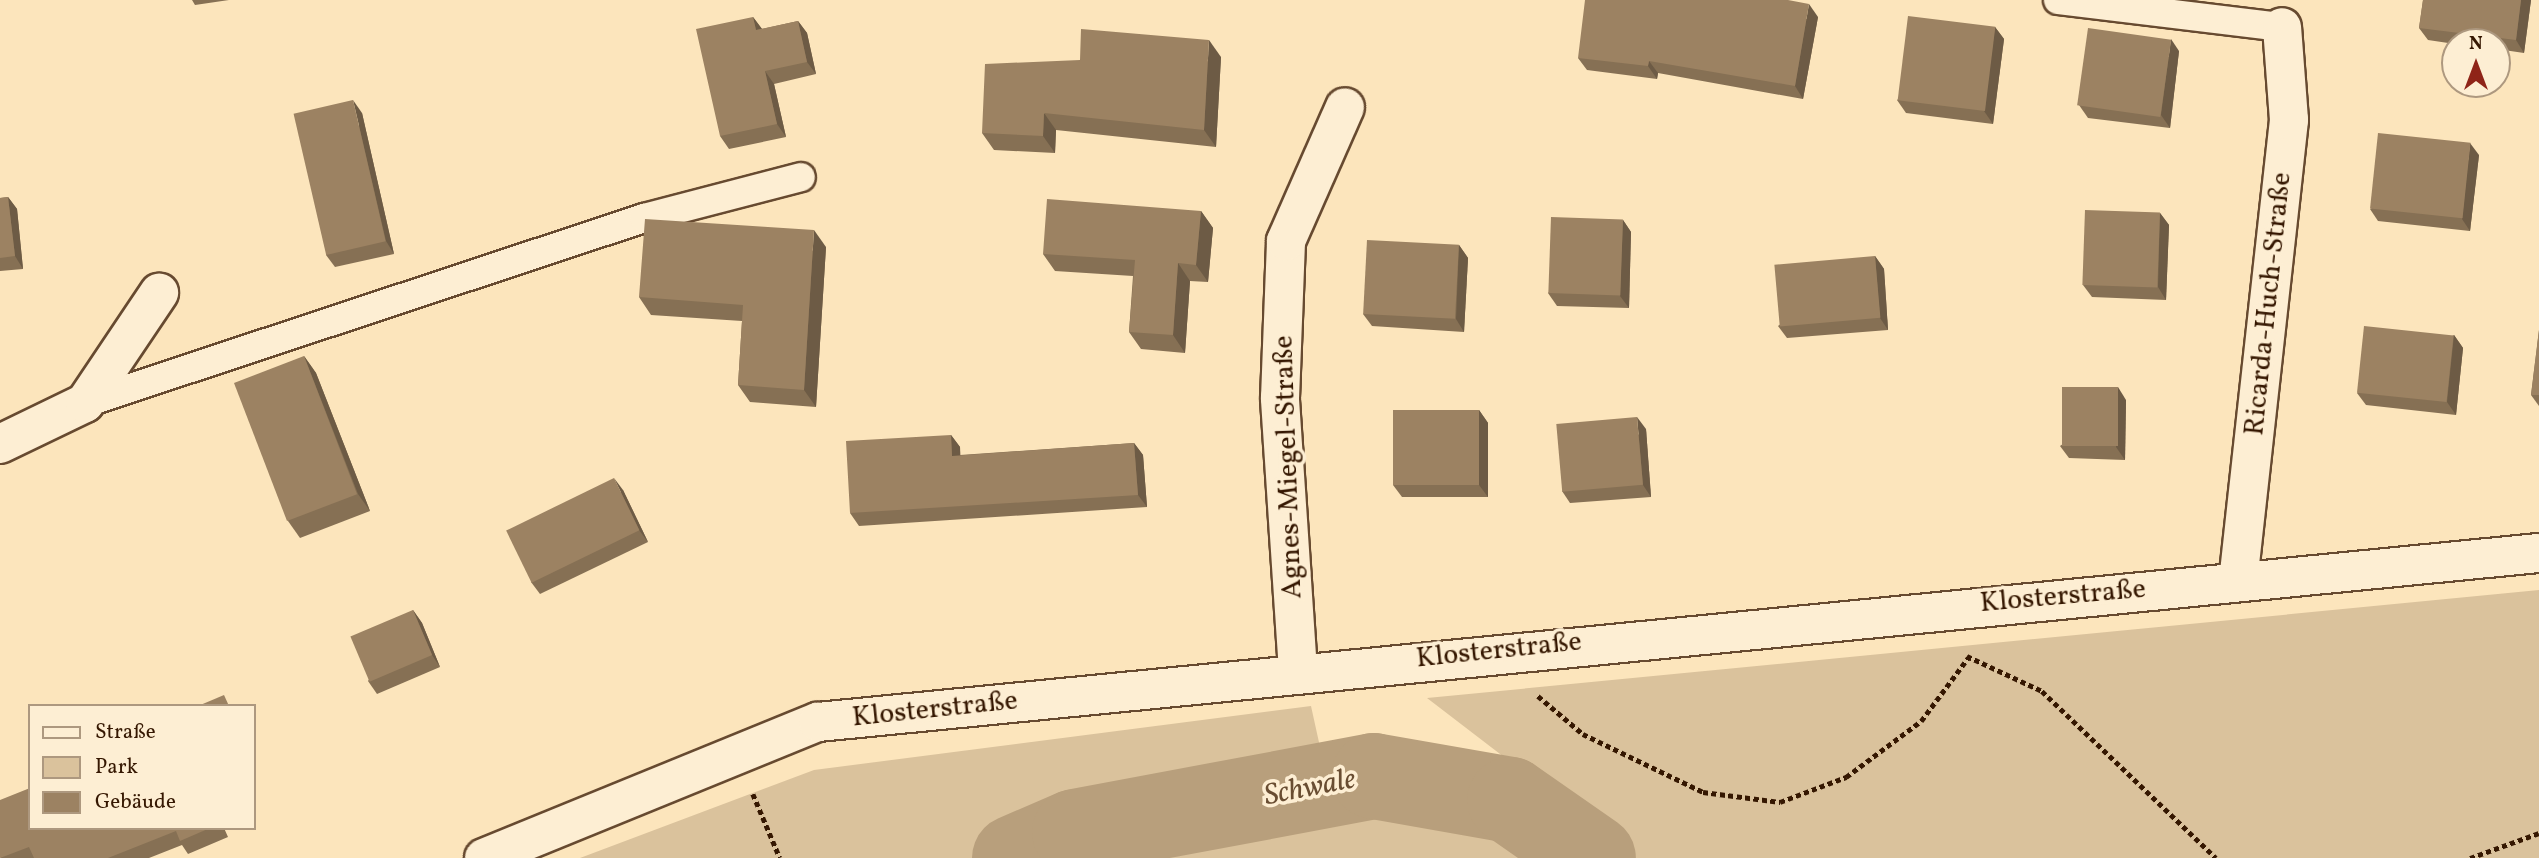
<!DOCTYPE html>
<html>
<head>
<meta charset="utf-8">
<style>
  body { margin:0 }
  #map { position:relative; width:2539px; height:858px; overflow:hidden; background:#fce5bc; font-family:Vollkorn,serif }
  div>[style] { position:absolute }
  [style*='--x'] { left:calc(var(--x)*1px); top:calc(var(--y)*1px); width:calc(var(--w)*1px); rotate:calc(var(--a)*1deg) }
  .green>* { inset:0; background:#dac29c }
  .river>* { height:86px; margin:-43px; padding:0 43px; transform-origin:43px; border-radius:43px; background:#b89f7c }
  .path>* { height:4.5px; margin-top:-2.25px; transform-origin:0; background:repeating-linear-gradient(90deg,#351701 0 5px,transparent 0 8.5px) }
  .roads { filter:drop-shadow(2px 0 #674a30) drop-shadow(-2px 0 #674a30) drop-shadow(0 2px #674a30) drop-shadow(0 -2px #674a30) }
  .service>* { height:28px; margin:-14px; padding:0 14px; transform-origin:14px; border-radius:14px; background:#fdeed3 }
  .minor>* { height:38px; margin:-19px; padding:0 19px; transform-origin:19px; border-radius:19px; background:#fdeed3 }
  .wall>* { inset:0; background:#867054 }
  .shaded-wall>* { inset:0; background:#6d5b45 }
  .building>* { inset:0; background:#9c8262; transform-origin:0 0 }
  span { translate:-50% -50%; white-space:nowrap; text-align:center; line-height:1.15; -webkit-text-stroke:7px #fdeed3; paint-order:stroke }
  .street-label { font-size:28px; color:#351701 }
  .water-label { font-size:30px; color:#694d32; font-style:italic }
  .legend { position:absolute; left:28px; top:704px; width:228px; height:126px; box-sizing:border-box; background:#fdeed3; border:2px solid #ad987f; margin:0; padding:9px 12px; list-style:none; font-size:21px; color:#351701 }
  .legend li { display:flex; align-items:center; gap:14px; height:35px }
  .legend b { width:35px; border:2px solid #ad987f }
  .north { position:absolute; left:2441px; top:28px; width:70px; height:70px; box-sizing:border-box; background:#fdeed3; border:2px solid #ad987f; border-radius:50%; rotate:0deg; font-size:19px; font-weight:700; line-height:28px; text-align:center; color:#351701 }
  .north::after { content:''; display:block; margin:auto; width:24px; height:32px; background:#8f2418; clip-path:polygon(50% 0,100% 100%,50% 72%,0 100%) }
</style>
</head>
<body>
<div id="map">
  <div class="green">
    <i style="clip-path:polygon(2539px 590px,2539px 858px,580px 858px,814px 770px,1311px 706px,1322px 756px,1517px 767px,1427px 698px)"></i>
  </div>
  <div class="river">
    <i style="--x:1015;--y:858;--w:65;--a:-23.4"></i>
    <i style="--x:1075;--y:832;--w:304;--a:-10.6"></i>
    <i style="--x:1374;--y:776;--w:138;--a:10"></i>
    <i style="--x:1510;--y:800;--w:101;--a:34.9"></i>
  </div>
  <div class="path">
    <i style="--x:1967;--y:656;--w:83;--a:25"></i>
    <i style="--x:2042;--y:691;--w:241;--a:43.8"></i>
    <i style="--x:1538;--y:696;--w:59;--a:40.2"></i>
    <i style="--x:1583;--y:734;--w:133;--a:25.8"></i>
    <i style="--x:1703;--y:792;--w:78;--a:7.4"></i>
    <i style="--x:1780;--y:802;--w:71;--a:-20.7"></i>
    <i style="--x:1846;--y:777;--w:94;--a:-36.7"></i>
    <i style="--x:1921;--y:721;--w:79;--a:-53.3"></i>
    <i style="--x:753;--y:794;--w:69;--a:67.1"></i>
    <i style="--x:2470;--y:858;--w:73;--a:-19.9"></i>
  </div>
  <div class="roads">
    <div class="service">
      <i style="--x:2058;--y:0;--w:226;--a:6.9"></i>
      <i style="--x:85;--y:403;--w:589;--a:-18.31"></i>
      <i style="--x:644;--y:218;--w:162;--a:-14.6"></i>
    </div>
    <div class="minor">
      <i style="--x:0;--y:444;--w:94;--a:-25.8"></i>
      <i style="--x:85;--y:403;--w:133;--a:-56.1"></i>
      <i style="--x:2238;--y:582;--w:465;--a:-83.7"></i>
      <i style="--x:2289;--y:120;--w:93;--a:-94.3"></i>
      <i style="--x:1298;--y:671;--w:274;--a:-93.8"></i>
      <i style="--x:1280;--y:398;--w:157;--a:-87.8"></i>
      <i style="--x:1286;--y:241;--w:146;--a:-66.2"></i>
      <i style="--x:484;--y:858;--w:361;--a:-22.2"></i>
      <i style="--x:818;--y:722;--w:1729;--a:-5.61"></i>
    </div>
  </div>
  <div class="wall">
    <i style="clip-path:polygon(192px 0,229px 0,195px 5px)"></i>
    <i style="clip-path:polygon(2423px 0,2531px 0,2524px 53px,2497px 49px,2497px 42px,2455px 42px,2455px 44px,2428px 40px,2419px 28px)"></i>
    <i style="clip-path:polygon(753px 17px,762px 29px,798px 21px,807px 33px,816px 74px,774px 84px,786px 137px,729px 149px,720px 136px)"></i>
    <i style="clip-path:polygon(1818px 17px,1803px 99px,1658px 73px,1657px 79px,1587px 70px,1578px 58px)"></i>
    <i style="clip-path:polygon(1995px 27px,2004px 39px,1993px 124px,1906px 113px,1897px 100px)"></i>
    <i style="clip-path:polygon(2179px 51px,2170px 128px,2088px 118px,2079px 105px)"></i>
    <i style="clip-path:polygon(1221px 57px,1216px 147px,1056px 130px,1055px 153px,994px 150px,982px 133px)"></i>
    <i style="clip-path:polygon(362px 113px,394px 254px,335px 267px,326px 255px)"></i>
    <i style="clip-path:polygon(2479px 155px,2470px 231px,2378px 221px,2370px 209px)"></i>
    <i style="clip-path:polygon(8px 197px,17px 209px,23px 269px,0 271px,0 198px)"></i>
    <i style="clip-path:polygon(1201px 211px,1213px 228px,1208px 282px,1190px 281px,1185px 353px,1141px 349px,1129px 332px,1133px 276px,1055px 271px,1043px 254px)"></i>
    <i style="clip-path:polygon(2160px 213px,2169px 225px,2166px 300px,2092px 297px,2083px 285px)"></i>
    <i style="clip-path:polygon(1623px 220px,1631px 232px,1629px 308px,1557px 306px,1548px 293px)"></i>
    <i style="clip-path:polygon(1459px 245px,1468px 258px,1464px 332px,1372px 326px,1363px 314px)"></i>
    <i style="clip-path:polygon(826px 247px,816px 407px,750px 402px,738px 385px,742px 321px,651px 315px,639px 297px)"></i>
    <i style="clip-path:polygon(1875px 256px,1884px 269px,1888px 330px,1787px 338px,1778px 326px)"></i>
    <i style="clip-path:polygon(2539px 330px,2539px 406px,2531px 395px)"></i>
    <i style="clip-path:polygon(2454px 335px,2463px 348px,2456px 415px,2366px 405px,2357px 393px)"></i>
    <i style="clip-path:polygon(304px 356px,316px 373px,370px 511px,300px 538px,288px 521px)"></i>
    <i style="clip-path:polygon(2126px 400px,2125px 460px,2069px 458px,2060px 446px)"></i>
    <i style="clip-path:polygon(1479px 410px,1488px 423px,1488px 497px,1402px 497px,1393px 485px)"></i>
    <i style="clip-path:polygon(1646px 429px,1651px 497px,1570px 503px,1562px 491px)"></i>
    <i style="clip-path:polygon(951px 435px,960px 447px,960px 455px,1134px 443px,1143px 455px,1147px 507px,859px 526px,850px 513px)"></i>
    <i style="clip-path:polygon(623px 490px,648px 542px,540px 594px,531px 582px)"></i>
    <i style="clip-path:polygon(413px 610px,422px 623px,440px 667px,377px 694px,368px 681px)"></i>
    <i style="clip-path:polygon(30px 828px,224px 828px,228px 837px,188px 854px,182px 845px,149px 858px,0 858px)"></i>
  </div>
  <div class="shaded-wall">
    <i style="clip-path:polygon(2521px 0,2531px 0,2524px 53px,2516px 40px)"></i>
    <i style="clip-path:polygon(1809px 4px,1818px 17px,1803px 99px,1795px 86px)"></i>
    <i style="clip-path:polygon(753px 17px,762px 29px,756px 30px)"></i>
    <i style="clip-path:polygon(798px 21px,807px 33px,816px 74px,807px 62px)"></i>
    <i style="clip-path:polygon(1995px 27px,2004px 39px,1993px 124px,1984px 111px)"></i>
    <i style="clip-path:polygon(2171px 39px,2179px 51px,2170px 128px,2161px 115px)"></i>
    <i style="clip-path:polygon(1209px 40px,1221px 57px,1216px 147px,1204px 130px)"></i>
    <i style="clip-path:polygon(1649px 61px,1658px 73px,1657px 79px,1648px 66px)"></i>
    <i style="clip-path:polygon(765px 71px,774px 84px,786px 137px,777px 124px)"></i>
    <i style="clip-path:polygon(353px 100px,362px 113px,394px 254px,386px 241px)"></i>
    <i style="clip-path:polygon(1044px 113px,1056px 130px,1055px 153px,1043px 136px)"></i>
    <i style="clip-path:polygon(2470px 143px,2479px 155px,2470px 231px,2462px 219px)"></i>
    <i style="clip-path:polygon(8px 197px,17px 209px,23px 269px,15px 256px)"></i>
    <i style="clip-path:polygon(1201px 211px,1213px 228px,1208px 282px,1196px 265px)"></i>
    <i style="clip-path:polygon(2160px 213px,2169px 225px,2166px 300px,2158px 287px)"></i>
    <i style="clip-path:polygon(1623px 220px,1631px 232px,1629px 308px,1620px 296px)"></i>
    <i style="clip-path:polygon(814px 230px,826px 247px,816px 407px,804px 390px)"></i>
    <i style="clip-path:polygon(1459px 245px,1468px 258px,1464px 332px,1456px 319px)"></i>
    <i style="clip-path:polygon(1875px 256px,1884px 269px,1888px 330px,1880px 318px)"></i>
    <i style="clip-path:polygon(1178px 263px,1190px 281px,1185px 353px,1173px 335px)"></i>
    <i style="clip-path:polygon(2454px 335px,2463px 348px,2456px 415px,2447px 402px)"></i>
    <i style="clip-path:polygon(304px 356px,316px 373px,370px 511px,358px 494px)"></i>
    <i style="clip-path:polygon(2118px 387px,2126px 400px,2125px 460px,2116px 447px)"></i>
    <i style="clip-path:polygon(1479px 410px,1488px 423px,1488px 497px,1479px 485px)"></i>
    <i style="clip-path:polygon(1637px 417px,1646px 429px,1651px 497px,1643px 485px)"></i>
    <i style="clip-path:polygon(951px 435px,960px 447px,961px 468px,952px 456px)"></i>
    <i style="clip-path:polygon(1134px 443px,1143px 455px,1147px 507px,1138px 495px)"></i>
    <i style="clip-path:polygon(614px 478px,623px 490px,648px 542px,639px 530px)"></i>
    <i style="clip-path:polygon(413px 610px,422px 623px,440px 667px,432px 655px)"></i>
  </div>
  <div class="building">
    <i style="clip-path:polygon(1585px 0,1788px 0,1809px 4px,1795px 86px,1649px 61px,1648px 66px,1578px 58px)"></i>
    <i style="clip-path:polygon(2423px 0,2521px 0,2516px 40px,2419px 28px)"></i>
    <i style="left:1908px;top:16px;width:88px;height:85px;rotate:7deg"></i>
    <i style="clip-path:polygon(753px 17px,756px 30px,798px 21px,807px 62px,765px 71px,777px 124px,720px 136px,696px 29px)"></i>
    <i style="left:2088px;top:28px;width:84px;height:78px;rotate:8deg"></i>
    <i style="clip-path:polygon(1081px 29px,1209px 40px,1204px 130px,1044px 113px,1043px 136px,982px 133px,985px 64px,1080px 60px)"></i>
    <i style="left:353px;top:100px;width:145px;height:61px;rotate:77deg"></i>
    <i style="left:2378px;top:133px;width:93px;height:76px;rotate:6deg"></i>
    <i style="clip-path:polygon(8px 197px,15px 256px,0 258px,0 198px)"></i>
    <i style="clip-path:polygon(1047px 199px,1201px 211px,1196px 265px,1178px 263px,1173px 335px,1129px 332px,1135px 260px,1043px 254px)"></i>
    <i style="left:2085px;top:210px;width:75px;height:75px;rotate:2deg"></i>
    <i style="left:1551px;top:217px;width:72px;height:76px;rotate:2deg"></i>
    <i style="clip-path:polygon(645px 219px,814px 230px,804px 390px,738px 385px,743px 305px,639px 297px)"></i>
    <i style="left:1367px;top:240px;width:92px;height:74px;rotate:3deg"></i>
    <i style="left:1875px;top:256px;width:62px;height:101px;rotate:85deg"></i>
    <i style="left:2364px;top:326px;width:90px;height:67px;rotate:6deg"></i>
    <i style="clip-path:polygon(2539px 330px,2539px 395px,2531px 395px)"></i>
    <i style="left:304px;top:356px;width:148px;height:75px;rotate:69deg"></i>
    <i style="left:2062px;top:387px;width:56px;height:59px"></i>
    <i style="left:1393px;top:410px;width:86px;height:75px"></i>
    <i style="left:1637px;top:417px;width:68px;height:81px;rotate:85deg"></i>
    <i style="clip-path:polygon(951px 435px,952px 456px,1134px 443px,1138px 495px,850px 513px,846px 441px)"></i>
    <i style="left:614px;top:478px;width:58px;height:120px;rotate:64deg"></i>
    <i style="left:413px;top:610px;width:49px;height:68px;rotate:67deg"></i>
    <i style="clip-path:polygon(224px 695px,229px 706px,198px 706px)"></i>
    <i style="clip-path:polygon(30px 788px,30px 828px,210px 828px,180px 841px,176px 831px,108px 858px,34px 858px,29px 847px,0 858px,0 800px)"></i>
  </div>
  <div class="street-label">
    <span style="left:2269px;top:304px;rotate:-84deg">Ricarda-Huch-Straße</span>
    <span style="left:1289px;top:467px;rotate:-92deg">Agnes-Miegel-Straße</span>
    <span style="left:2063px;top:597px;rotate:-5deg">Klosterstraße</span>
    <span style="left:1499px;top:651px;rotate:-6deg">Klosterstraße</span>
    <span style="left:935px;top:710px;rotate:-6deg">Klosterstraße</span>
  </div>
  <div class="water-label">
    <span style="left:1310px;top:788px;rotate:-11deg">Schwale</span>
  </div>
  <ul class="legend">
  <li><b style="height:9px;background:#fdeed3"></b>Straße</li>
  <li><b style="height:19px;background:#dac29c"></b>Park</li>
  <li><b style="height:19px;background:#9c8262"></b>Gebäude</li>
  </ul>
  <div class="north">N</div>
</div>
</body>
</html>
